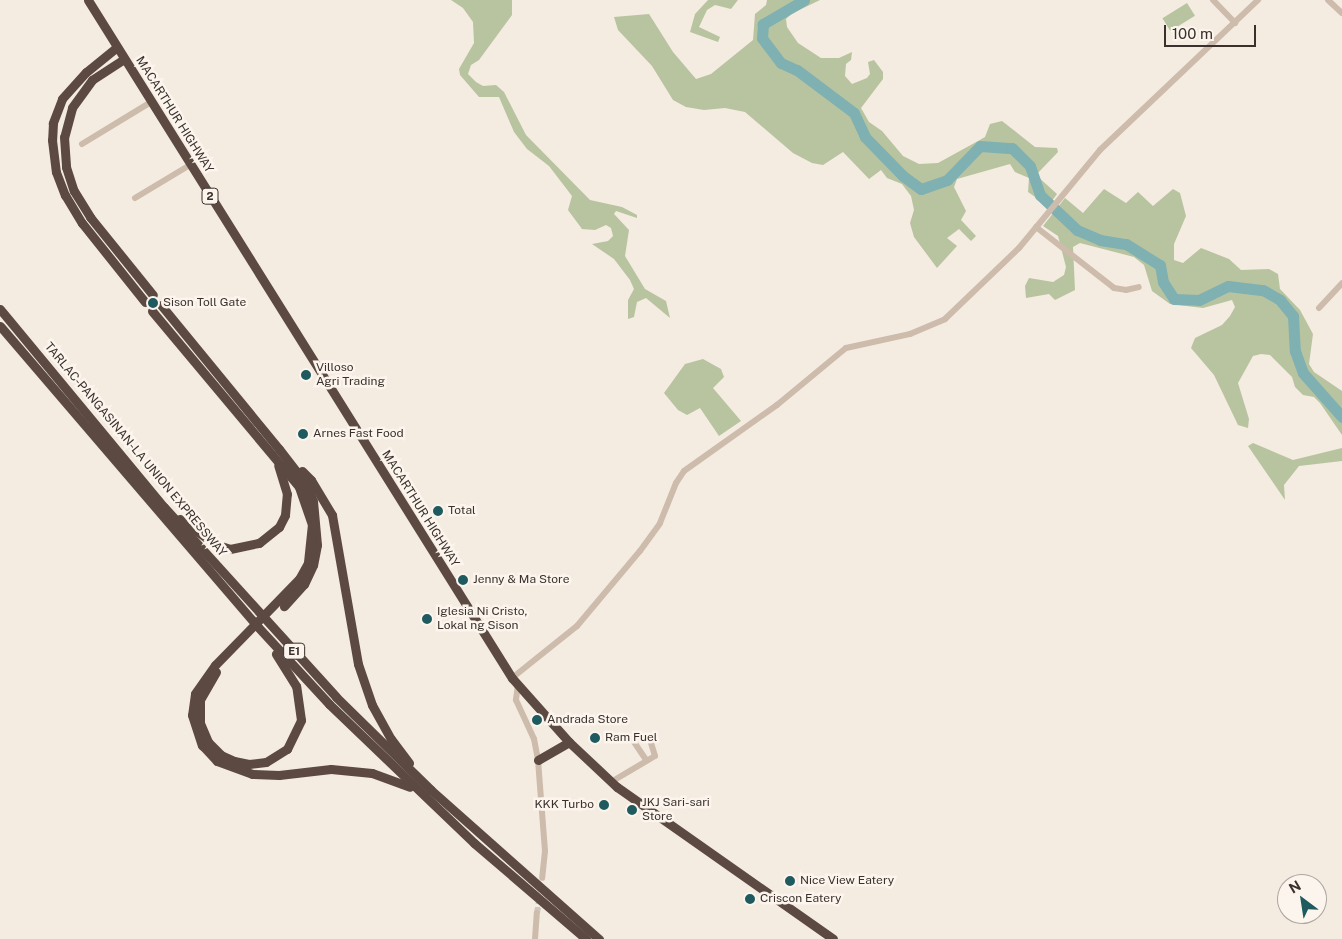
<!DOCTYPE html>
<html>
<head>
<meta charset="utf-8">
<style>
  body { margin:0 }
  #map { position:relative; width:1342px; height:939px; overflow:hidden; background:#f4ebe1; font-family:"Public Sans",sans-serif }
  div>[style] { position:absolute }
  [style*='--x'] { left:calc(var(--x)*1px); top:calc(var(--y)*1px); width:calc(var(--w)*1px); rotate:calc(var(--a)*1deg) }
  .green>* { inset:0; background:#b8c4a0; transform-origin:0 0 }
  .river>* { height:11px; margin:-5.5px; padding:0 5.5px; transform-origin:5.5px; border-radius:5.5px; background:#7fb0b2 }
  .minor-tunnel>* { height:6px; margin-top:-3px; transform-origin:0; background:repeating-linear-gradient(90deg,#cfc6bd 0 6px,transparent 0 9px) }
  .minor>* { height:6px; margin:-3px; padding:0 3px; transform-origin:3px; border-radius:3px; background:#cdbbac }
  .highway>* { height:9px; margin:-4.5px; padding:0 4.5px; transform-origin:4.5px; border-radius:4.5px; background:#5c4a42 }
  .dots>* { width:14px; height:14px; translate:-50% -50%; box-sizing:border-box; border:2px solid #fbf5ee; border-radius:50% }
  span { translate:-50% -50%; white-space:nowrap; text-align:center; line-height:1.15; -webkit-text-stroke:5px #fbf5ee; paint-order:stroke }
  .shield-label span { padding:1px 4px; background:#fbf5ee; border:1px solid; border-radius:4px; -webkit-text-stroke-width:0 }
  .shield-label { font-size:11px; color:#3b302b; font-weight:700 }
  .street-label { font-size:12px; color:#3b302b }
  .poi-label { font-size:12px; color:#3b302b }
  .left { translate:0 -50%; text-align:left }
  .right { translate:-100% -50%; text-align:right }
  .north { position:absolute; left:1277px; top:874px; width:50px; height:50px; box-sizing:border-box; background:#fbf5ee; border:1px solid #aea6a0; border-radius:50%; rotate:329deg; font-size:14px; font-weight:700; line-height:20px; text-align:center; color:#3b302b }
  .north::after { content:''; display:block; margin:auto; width:18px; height:22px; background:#1f5a5e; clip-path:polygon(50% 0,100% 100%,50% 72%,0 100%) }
  .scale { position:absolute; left:1164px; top:25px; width:92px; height:22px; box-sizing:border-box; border:2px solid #3b302b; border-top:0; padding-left:6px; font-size:15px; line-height:18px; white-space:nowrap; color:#3b302b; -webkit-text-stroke:4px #fbf5ee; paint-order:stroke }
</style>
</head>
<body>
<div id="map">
  <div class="green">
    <i style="clip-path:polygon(451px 0,512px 0,512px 15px,479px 60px,471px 65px,468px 74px,476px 82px,483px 86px,496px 85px,504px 92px,526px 135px,590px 200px,622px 207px,637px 215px,637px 218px,616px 211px,614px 214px,629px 230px,625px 256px,645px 289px,666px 301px,670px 318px,646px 298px,637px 302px,634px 317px,628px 319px,628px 300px,634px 289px,630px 280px,614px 259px,592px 244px,608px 241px,613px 236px,611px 228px,606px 225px,595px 230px,582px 229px,568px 210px,572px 196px,549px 166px,527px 149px,514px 132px,499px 97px,479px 97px,460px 75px,459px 69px,474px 43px,473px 22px,463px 8px)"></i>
    <i style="clip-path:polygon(708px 0,738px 0,731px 9px,715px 5px,707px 10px,699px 27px,720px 37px,718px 42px,690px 32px,695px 14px)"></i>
    <i style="clip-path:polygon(767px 0,820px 0,791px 14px,786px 19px,787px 27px,798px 43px,821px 58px,839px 58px,852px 52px,851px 60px,846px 64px,845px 76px,852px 84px,867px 78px,870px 74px,868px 62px,874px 60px,883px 72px,883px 79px,861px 108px,869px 122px,882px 131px,903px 156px,919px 164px,938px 163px,978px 141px,985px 137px,990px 124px,1002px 121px,1035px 147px,1057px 148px,1058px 152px,1036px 175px,1057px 194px,1048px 206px,1028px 192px,1029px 178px,1015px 172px,1010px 164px,957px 179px,954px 187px,966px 211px,961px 220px,976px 236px,971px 241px,959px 229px,947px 238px,957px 246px,937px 268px,914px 237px,910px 223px,914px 210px,911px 196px,902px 184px,887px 178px,881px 170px,869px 179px,843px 152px,823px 165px,812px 163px,793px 153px,745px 112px,725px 108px,704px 110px,686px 107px,673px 100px,652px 66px,618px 30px,614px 17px,649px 14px,673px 52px,696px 79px,711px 74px,753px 40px,755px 14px,766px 5px)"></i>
    <i style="left:1187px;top:3px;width:15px;height:29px;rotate:58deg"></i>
    <i style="clip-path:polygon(1104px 189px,1126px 203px,1138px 192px,1153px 206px,1173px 189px,1180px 193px,1186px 216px,1174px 244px,1174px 260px,1183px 263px,1201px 248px,1229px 259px,1241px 270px,1269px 269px,1278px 274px,1280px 289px,1300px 310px,1313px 334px,1309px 364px,1314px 372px,1342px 391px,1342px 435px,1320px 403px,1314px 397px,1303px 395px,1295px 387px,1292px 377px,1270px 355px,1261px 354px,1253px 356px,1238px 383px,1249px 419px,1248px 428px,1238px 425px,1214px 375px,1191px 348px,1195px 338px,1222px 325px,1230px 316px,1235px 307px,1232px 300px,1203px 308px,1170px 304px,1152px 291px,1144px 265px,1134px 257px,1080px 243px,1073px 247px,1075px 290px,1055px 300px,1049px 294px,1026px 298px,1025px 286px,1029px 278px,1053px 282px,1064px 275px,1066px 267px,1058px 236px,1043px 226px,1065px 198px,1083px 213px)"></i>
    <i style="clip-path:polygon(703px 359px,721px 369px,724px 377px,713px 388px,741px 421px,719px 436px,700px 408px,687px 415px,678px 410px,664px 393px,685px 364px)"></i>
    <i style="clip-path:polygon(1253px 443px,1293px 460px,1342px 448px,1342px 461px,1299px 466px,1284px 485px,1285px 500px,1248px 446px)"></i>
  </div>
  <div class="river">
    <i style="--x:804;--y:0;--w:48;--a:149.7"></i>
    <i style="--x:763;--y:24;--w:14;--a:94"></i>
    <i style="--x:762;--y:38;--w:31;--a:53"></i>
    <i style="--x:781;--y:63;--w:17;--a:24"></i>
    <i style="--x:797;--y:70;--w:71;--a:37"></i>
    <i style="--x:854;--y:113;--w:26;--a:65"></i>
    <i style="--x:865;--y:137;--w:54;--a:45.7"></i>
    <i style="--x:903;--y:176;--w:22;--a:36"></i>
    <i style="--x:921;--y:189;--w:28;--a:-19"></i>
    <i style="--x:947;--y:180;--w:47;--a:-45.9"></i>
    <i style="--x:980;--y:146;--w:32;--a:4"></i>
    <i style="--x:1012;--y:148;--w:25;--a:45"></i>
    <i style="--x:1030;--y:166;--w:31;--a:71"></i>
    <i style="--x:1040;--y:195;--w:51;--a:43.4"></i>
    <i style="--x:1077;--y:230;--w:25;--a:23"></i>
    <i style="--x:1100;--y:240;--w:26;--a:9"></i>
    <i style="--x:1126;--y:244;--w:40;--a:32"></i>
    <i style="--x:1160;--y:265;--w:17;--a:80"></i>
    <i style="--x:1163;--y:282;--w:20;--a:57"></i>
    <i style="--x:1174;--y:299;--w:25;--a:2"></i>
    <i style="--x:1199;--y:300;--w:32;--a:-26"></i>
    <i style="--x:1228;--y:286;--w:35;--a:7"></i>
    <i style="--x:1263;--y:290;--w:20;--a:30"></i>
    <i style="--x:1280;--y:300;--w:21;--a:51"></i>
    <i style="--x:1293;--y:316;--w:35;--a:87"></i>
    <i style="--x:1295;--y:351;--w:23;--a:70"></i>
    <i style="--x:1303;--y:373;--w:59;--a:48.4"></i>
  </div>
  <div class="minor-tunnel">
    <i style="--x:537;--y:913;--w:17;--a:-80"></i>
  </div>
  <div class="minor">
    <i style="--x:1213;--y:0;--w:32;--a:46"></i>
    <i style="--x:1328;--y:0;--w:19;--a:43"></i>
    <i style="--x:82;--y:144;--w:81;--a:-31.3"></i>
    <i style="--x:135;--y:198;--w:64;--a:-31"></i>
    <i style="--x:1036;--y:227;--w:99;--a:38"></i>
    <i style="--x:1114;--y:288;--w:12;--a:9"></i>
    <i style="--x:1126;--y:290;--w:13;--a:-13"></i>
    <i style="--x:1319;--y:308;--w:34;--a:-47"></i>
    <i style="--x:512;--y:678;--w:83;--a:-38.7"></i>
    <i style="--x:577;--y:626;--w:98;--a:-50"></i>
    <i style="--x:640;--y:551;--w:34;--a:-54"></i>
    <i style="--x:660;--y:523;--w:43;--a:-68.2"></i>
    <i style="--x:676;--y:483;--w:14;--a:-56"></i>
    <i style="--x:684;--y:471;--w:114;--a:-35.4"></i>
    <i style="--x:777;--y:405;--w:89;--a:-39.6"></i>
    <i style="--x:846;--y:348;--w:66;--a:-12.3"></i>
    <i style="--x:910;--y:334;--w:38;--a:-23"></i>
    <i style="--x:945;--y:319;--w:103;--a:-43.8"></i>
    <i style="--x:1019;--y:248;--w:127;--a:-50.4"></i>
    <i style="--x:1100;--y:150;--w:218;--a:-43.5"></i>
    <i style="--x:518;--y:685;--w:15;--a:98"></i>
    <i style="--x:516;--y:700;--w:43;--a:65.2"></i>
    <i style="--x:534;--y:739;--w:21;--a:79"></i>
    <i style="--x:538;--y:760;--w:91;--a:85.6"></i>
    <i style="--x:545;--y:851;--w:27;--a:96"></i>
    <i style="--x:632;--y:739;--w:25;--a:56"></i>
    <i style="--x:611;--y:782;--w:51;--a:-30.6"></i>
    <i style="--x:655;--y:756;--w:14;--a:-107"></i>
    <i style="--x:535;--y:939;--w:26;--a:-86"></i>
  </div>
  <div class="highway">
    <i style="--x:88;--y:0;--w:800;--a:57.98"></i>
    <i style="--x:512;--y:678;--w:86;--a:48.3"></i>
    <i style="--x:569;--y:742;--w:66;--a:43.2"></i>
    <i style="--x:617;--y:787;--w:264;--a:35.1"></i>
    <i style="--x:117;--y:47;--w:40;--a:141"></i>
    <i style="--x:86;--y:72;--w:36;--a:132"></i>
    <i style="--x:62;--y:99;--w:26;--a:111"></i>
    <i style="--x:53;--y:123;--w:17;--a:93"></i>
    <i style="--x:52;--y:140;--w:32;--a:83"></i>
    <i style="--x:56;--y:172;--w:25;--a:69"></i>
    <i style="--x:65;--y:195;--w:33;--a:59"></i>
    <i style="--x:82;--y:223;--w:101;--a:51.4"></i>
    <i style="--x:124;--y:59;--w:38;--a:147"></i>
    <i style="--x:92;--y:80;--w:34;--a:126"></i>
    <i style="--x:72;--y:108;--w:30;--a:105"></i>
    <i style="--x:64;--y:137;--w:30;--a:86"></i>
    <i style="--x:66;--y:167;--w:25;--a:72"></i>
    <i style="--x:74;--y:191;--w:31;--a:58"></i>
    <i style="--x:90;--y:217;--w:100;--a:51.1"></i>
    <i style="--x:161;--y:305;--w:186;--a:50.7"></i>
    <i style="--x:279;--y:449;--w:44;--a:52.4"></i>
    <i style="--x:306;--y:484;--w:18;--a:68"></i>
    <i style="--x:313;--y:501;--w:44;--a:84.8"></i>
    <i style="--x:317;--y:545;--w:20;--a:101"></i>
    <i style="--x:313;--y:565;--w:21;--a:115"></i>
    <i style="--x:304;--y:584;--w:30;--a:132"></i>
    <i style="--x:0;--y:309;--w:257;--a:50.4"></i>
    <i style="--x:164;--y:507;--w:256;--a:47.8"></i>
    <i style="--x:336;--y:697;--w:133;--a:44.4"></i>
    <i style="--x:431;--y:790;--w:225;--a:41.6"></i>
    <i style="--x:152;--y:311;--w:229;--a:50.1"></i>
    <i style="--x:299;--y:487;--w:39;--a:71"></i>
    <i style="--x:312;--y:524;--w:39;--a:96"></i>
    <i style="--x:308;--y:563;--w:18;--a:119"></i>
    <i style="--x:299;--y:579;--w:120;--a:134.3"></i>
    <i style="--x:215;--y:665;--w:35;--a:125"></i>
    <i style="--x:195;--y:694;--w:21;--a:98"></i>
    <i style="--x:192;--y:715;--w:32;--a:72"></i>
    <i style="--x:202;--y:745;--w:22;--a:47"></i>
    <i style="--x:217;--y:761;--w:37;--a:20"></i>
    <i style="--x:252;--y:774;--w:27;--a:2"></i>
    <i style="--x:279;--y:775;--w:52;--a:-6.6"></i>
    <i style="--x:331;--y:769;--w:41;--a:5.6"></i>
    <i style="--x:372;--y:773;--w:40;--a:20.2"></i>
    <i style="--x:0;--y:326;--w:396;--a:49.4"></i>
    <i style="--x:258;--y:627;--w:105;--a:47.3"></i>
    <i style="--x:329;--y:704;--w:201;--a:43.8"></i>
    <i style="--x:474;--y:843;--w:148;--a:40.6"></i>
    <i style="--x:302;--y:471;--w:13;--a:45"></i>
    <i style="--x:311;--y:480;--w:41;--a:59"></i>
    <i style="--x:332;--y:515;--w:151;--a:80.1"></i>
    <i style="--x:358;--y:664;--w:43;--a:71.1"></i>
    <i style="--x:372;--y:705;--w:39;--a:61"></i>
    <i style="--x:391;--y:739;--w:30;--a:53"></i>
    <i style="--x:180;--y:519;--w:43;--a:35.5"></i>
    <i style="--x:215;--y:544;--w:16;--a:18"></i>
    <i style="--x:230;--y:549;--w:30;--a:-12"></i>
    <i style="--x:259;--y:543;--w:26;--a:-39"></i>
    <i style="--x:279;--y:527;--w:13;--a:-63"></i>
    <i style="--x:285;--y:515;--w:21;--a:-85"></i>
    <i style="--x:287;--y:494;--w:30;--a:-107"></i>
    <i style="--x:216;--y:672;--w:32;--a:120"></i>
    <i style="--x:200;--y:700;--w:23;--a:90"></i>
    <i style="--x:200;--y:723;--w:21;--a:67"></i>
    <i style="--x:208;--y:742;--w:18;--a:45"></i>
    <i style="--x:221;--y:755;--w:14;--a:25"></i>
    <i style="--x:234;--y:761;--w:15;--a:11"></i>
    <i style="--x:249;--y:764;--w:17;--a:-7"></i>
    <i style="--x:266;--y:762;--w:25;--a:-32"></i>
    <i style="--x:287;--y:749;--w:32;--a:-64"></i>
    <i style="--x:301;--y:720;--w:34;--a:-98"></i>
    <i style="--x:296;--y:686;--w:38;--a:-122"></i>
    <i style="--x:538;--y:760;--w:36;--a:-30"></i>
  </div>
  <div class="dots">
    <i style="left:153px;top:303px;background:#1f5a5e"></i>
    <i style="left:306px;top:375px;background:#1f5a5e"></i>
    <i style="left:303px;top:434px;background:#1f5a5e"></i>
    <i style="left:438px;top:511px;background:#1f5a5e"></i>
    <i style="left:463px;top:580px;background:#1f5a5e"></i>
    <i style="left:427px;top:619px;background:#1f5a5e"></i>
    <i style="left:537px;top:720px;background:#1f5a5e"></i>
    <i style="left:595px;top:738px;background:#1f5a5e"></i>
    <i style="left:604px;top:805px;background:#1f5a5e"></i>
    <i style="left:632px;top:810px;background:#1f5a5e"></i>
    <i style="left:790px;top:881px;background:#1f5a5e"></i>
    <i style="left:750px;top:899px;background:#1f5a5e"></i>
  </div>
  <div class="shield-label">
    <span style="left:210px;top:196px">2</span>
    <span style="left:294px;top:651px">E1</span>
  </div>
  <div class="street-label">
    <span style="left:174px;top:115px;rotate:58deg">MACARTHUR HIGHWAY</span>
    <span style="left:135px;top:450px;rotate:50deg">TARLAC-PANGASINAN-LA UNION EXPRESSWAY</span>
    <span style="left:420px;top:509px;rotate:58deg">MACARTHUR HIGHWAY</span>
  </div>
  <div class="poi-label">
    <span class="left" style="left:163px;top:303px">Sison Toll Gate</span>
    <span class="left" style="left:316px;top:375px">Villoso<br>Agri Trading</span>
    <span class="left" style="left:313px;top:434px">Arnes Fast Food</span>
    <span class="left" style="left:448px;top:511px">Total</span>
    <span class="left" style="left:473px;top:580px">Jenny &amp; Ma Store</span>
    <span class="left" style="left:437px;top:619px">Iglesia Ni Cristo,<br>Lokal ng Sison</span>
    <span class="left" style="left:547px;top:720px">Andrada Store</span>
    <span class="left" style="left:605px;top:738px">Ram Fuel</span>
    <span class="left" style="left:642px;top:810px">JKJ Sari-sari<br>Store</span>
    <span class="right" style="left:594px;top:805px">KKK Turbo</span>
    <span class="left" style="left:800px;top:881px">Nice View Eatery</span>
    <span class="left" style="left:760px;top:899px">Criscon Eatery</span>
  </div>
  <div class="north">N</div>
  <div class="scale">100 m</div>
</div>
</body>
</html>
